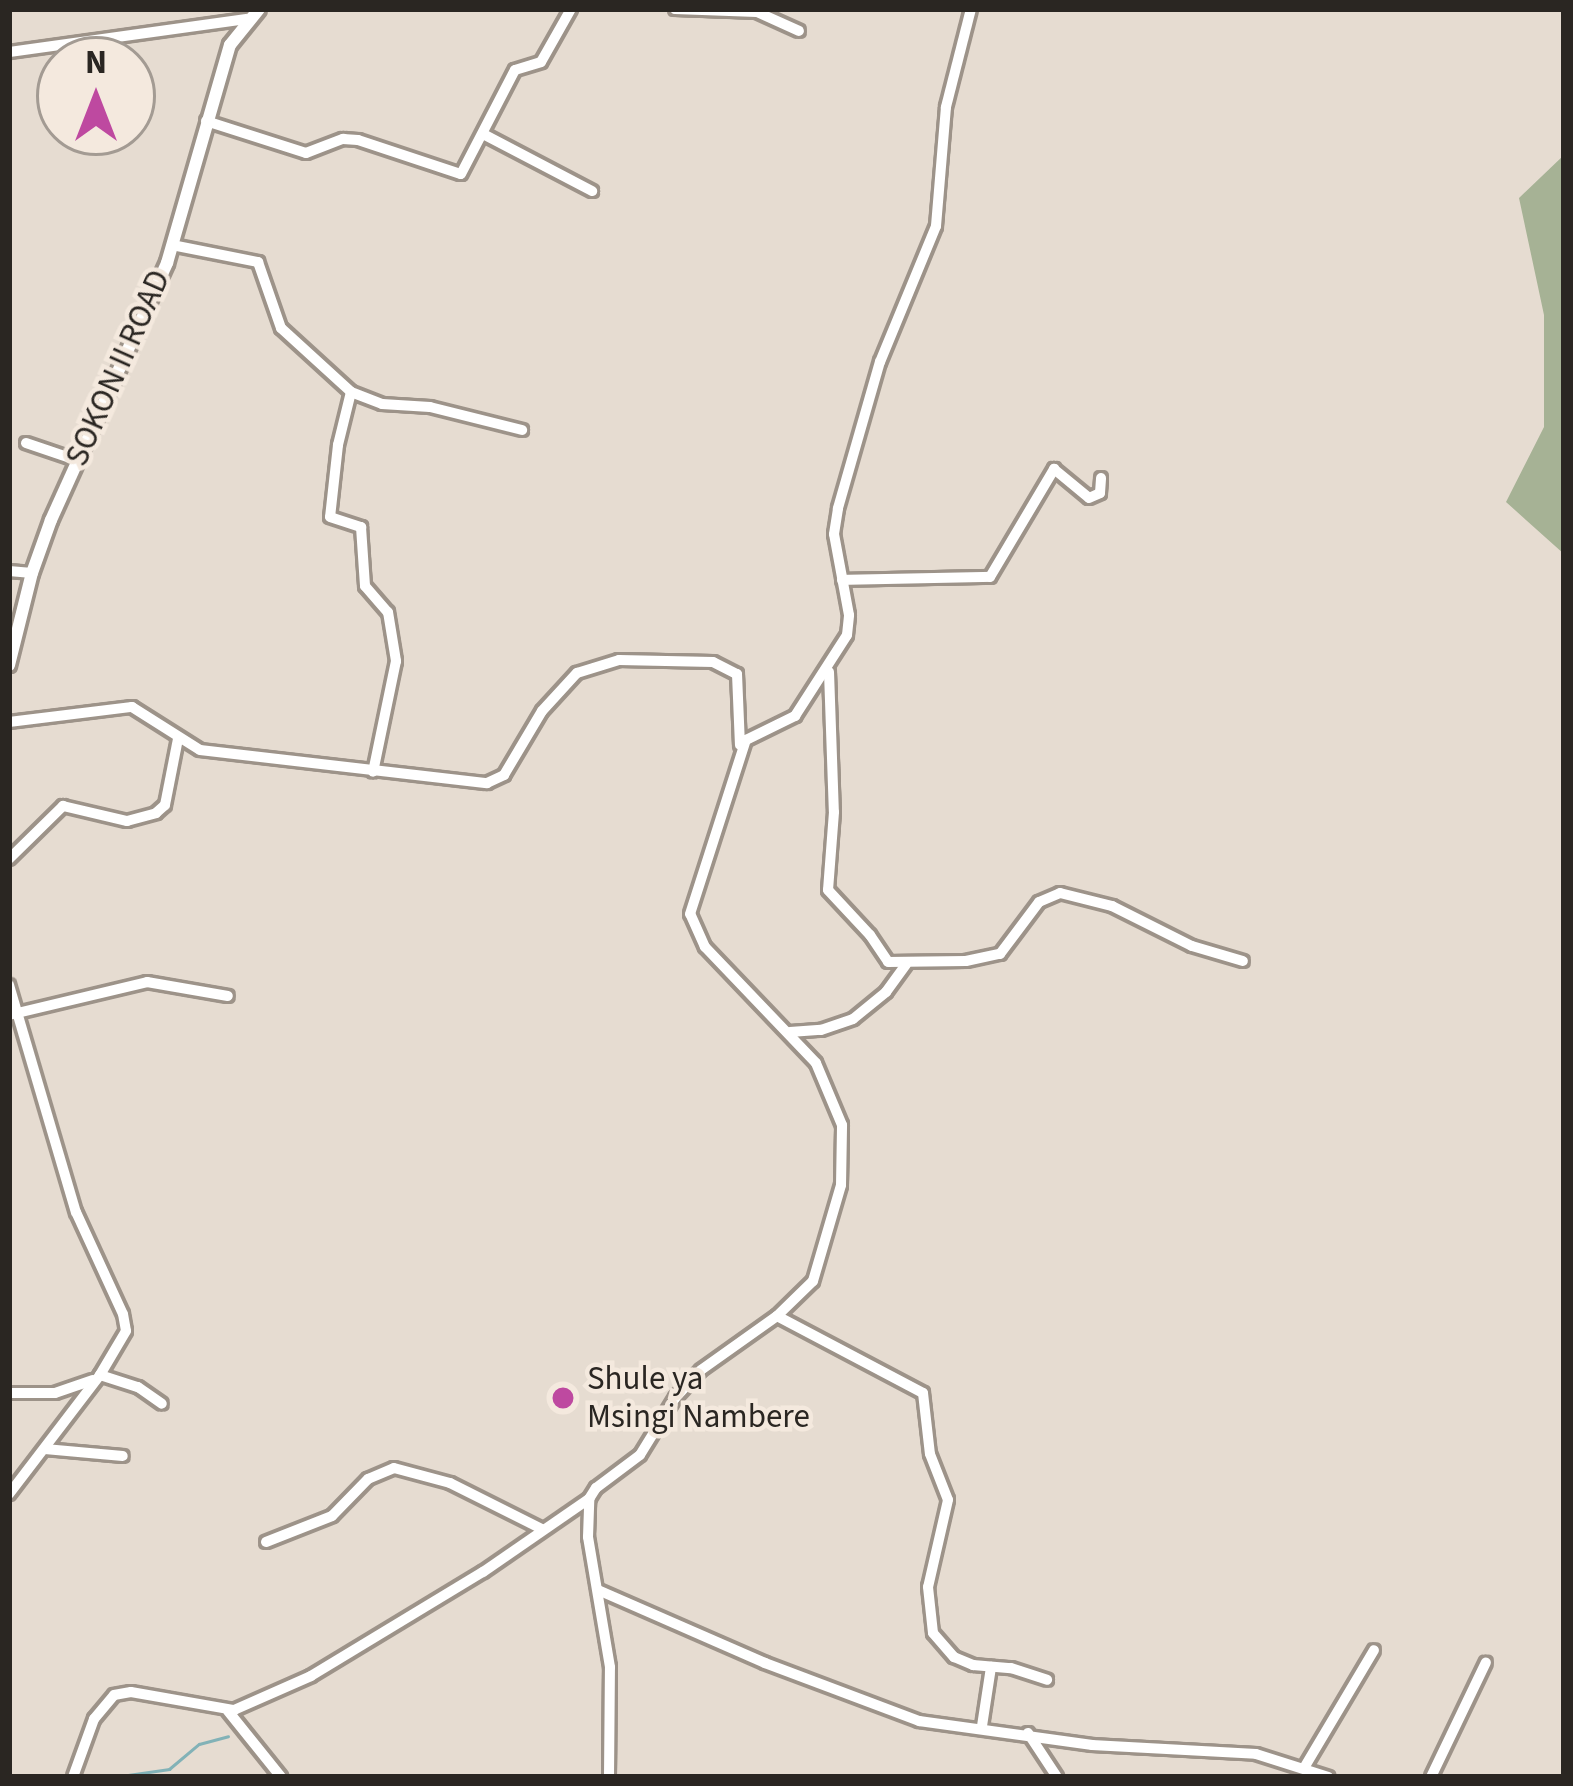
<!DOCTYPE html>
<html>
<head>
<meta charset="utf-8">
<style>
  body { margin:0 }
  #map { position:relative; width:1573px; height:1786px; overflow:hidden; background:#e6dcd1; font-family:"Source Sans 3",sans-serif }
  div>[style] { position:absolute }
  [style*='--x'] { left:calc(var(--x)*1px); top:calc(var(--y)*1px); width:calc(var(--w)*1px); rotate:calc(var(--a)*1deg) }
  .green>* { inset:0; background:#a6b295 }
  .stream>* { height:3px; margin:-1.5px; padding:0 1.5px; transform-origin:1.5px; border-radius:1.5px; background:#82b2b7 }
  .roads { filter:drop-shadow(3px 0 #9d9389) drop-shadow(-3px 0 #9d9389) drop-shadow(0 3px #9d9389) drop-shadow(0 -3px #9d9389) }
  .minor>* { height:10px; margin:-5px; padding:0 5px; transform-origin:5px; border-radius:5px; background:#fff }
  .tertiary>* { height:12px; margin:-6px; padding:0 6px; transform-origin:6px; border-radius:6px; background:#fff }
  .dots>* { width:33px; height:33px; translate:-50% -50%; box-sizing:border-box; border:6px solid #f4e9de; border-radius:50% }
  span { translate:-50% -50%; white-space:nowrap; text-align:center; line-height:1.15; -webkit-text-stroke:9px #f4e9de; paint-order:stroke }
  .street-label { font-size:33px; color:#2a2622 }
  .poi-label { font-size:33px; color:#2a2622 }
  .left { translate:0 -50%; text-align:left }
  .frame { position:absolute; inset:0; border:12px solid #2a2622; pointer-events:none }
  .north { position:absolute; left:36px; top:36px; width:120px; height:120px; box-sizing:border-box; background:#f4e9de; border:3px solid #a39b93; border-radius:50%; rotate:0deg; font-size:33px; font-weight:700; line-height:48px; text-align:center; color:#2a2622 }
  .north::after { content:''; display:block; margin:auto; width:42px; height:54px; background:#be49a0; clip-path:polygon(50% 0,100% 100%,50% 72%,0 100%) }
</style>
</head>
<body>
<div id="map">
  <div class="green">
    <i style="clip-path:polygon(1564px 155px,1564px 554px,1506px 502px,1544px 427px,1544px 315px,1519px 198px)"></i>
  </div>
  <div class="stream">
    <i style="--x:114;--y:1777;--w:56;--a:-8.3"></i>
    <i style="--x:169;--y:1769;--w:39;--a:-40"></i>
    <i style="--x:199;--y:1744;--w:30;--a:-15"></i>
  </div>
  <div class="roads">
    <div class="minor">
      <i style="--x:675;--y:9;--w:82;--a:2.1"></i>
      <i style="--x:757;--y:12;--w:46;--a:24.3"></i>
      <i style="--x:9;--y:52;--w:240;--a:-7.9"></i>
      <i style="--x:206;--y:121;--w:105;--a:17.7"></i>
      <i style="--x:306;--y:153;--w:40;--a:-21"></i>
      <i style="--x:343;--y:139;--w:15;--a:4"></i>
      <i style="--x:358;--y:140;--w:108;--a:18.3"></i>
      <i style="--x:461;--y:174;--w:117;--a:-62.6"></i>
      <i style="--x:515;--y:70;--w:27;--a:-17"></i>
      <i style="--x:541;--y:62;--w:61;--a:-60.5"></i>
      <i style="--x:485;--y:135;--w:121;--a:27.6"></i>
      <i style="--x:172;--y:245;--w:88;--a:11.2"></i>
      <i style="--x:258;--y:262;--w:70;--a:70.8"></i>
      <i style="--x:281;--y:328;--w:95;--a:42.4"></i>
      <i style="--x:351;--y:392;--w:33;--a:21"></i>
      <i style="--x:382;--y:404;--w:48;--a:3.6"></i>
      <i style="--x:430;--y:407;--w:95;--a:14"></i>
      <i style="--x:351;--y:392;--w:55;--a:103.8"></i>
      <i style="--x:338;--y:445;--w:72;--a:96.3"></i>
      <i style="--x:330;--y:517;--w:33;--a:18"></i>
      <i style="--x:361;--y:527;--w:59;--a:86.1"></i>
      <i style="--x:365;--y:586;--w:35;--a:49"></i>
      <i style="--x:388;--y:612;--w:50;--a:80.7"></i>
      <i style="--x:396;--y:661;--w:113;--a:101.7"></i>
      <i style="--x:26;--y:443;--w:53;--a:18.8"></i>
      <i style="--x:9;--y:571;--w:23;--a:5"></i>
      <i style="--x:842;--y:580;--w:148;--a:-1.2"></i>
      <i style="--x:990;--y:577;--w:126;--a:-59.3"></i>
      <i style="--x:1054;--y:469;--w:45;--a:39.6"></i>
      <i style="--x:1089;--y:498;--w:12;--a:-24"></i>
      <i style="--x:1100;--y:493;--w:15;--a:-86"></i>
      <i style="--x:829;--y:672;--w:140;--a:88"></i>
      <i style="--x:834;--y:812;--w:78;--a:94.4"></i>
      <i style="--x:828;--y:890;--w:62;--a:47"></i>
      <i style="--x:870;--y:935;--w:32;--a:56"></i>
      <i style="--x:888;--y:962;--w:78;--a:-0.7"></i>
      <i style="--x:966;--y:961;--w:35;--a:-12"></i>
      <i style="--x:1000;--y:954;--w:65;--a:-53.1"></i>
      <i style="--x:1039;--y:902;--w:23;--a:-23"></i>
      <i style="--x:1060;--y:893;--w:54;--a:14"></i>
      <i style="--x:1112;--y:906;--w:89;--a:26.6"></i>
      <i style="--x:1192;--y:946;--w:53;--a:16.4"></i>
      <i style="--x:9;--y:722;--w:124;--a:-7"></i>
      <i style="--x:132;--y:707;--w:80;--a:32.3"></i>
      <i style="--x:200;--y:750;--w:289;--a:6.6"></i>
      <i style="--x:487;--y:783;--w:19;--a:-25"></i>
      <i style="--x:504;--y:775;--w:74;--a:-59.3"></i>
      <i style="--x:542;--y:711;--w:52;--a:-47.4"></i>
      <i style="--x:577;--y:673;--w:44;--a:-17.2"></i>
      <i style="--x:619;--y:660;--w:94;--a:1.2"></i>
      <i style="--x:713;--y:662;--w:27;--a:27"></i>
      <i style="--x:737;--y:674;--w:71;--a:87.6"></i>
      <i style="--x:9;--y:859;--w:76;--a:-44.5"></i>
      <i style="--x:63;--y:806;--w:66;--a:13.2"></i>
      <i style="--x:127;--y:821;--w:30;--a:-15"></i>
      <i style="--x:156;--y:813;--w:12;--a:-42"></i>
      <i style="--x:165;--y:805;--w:67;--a:-78.9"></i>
      <i style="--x:9;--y:985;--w:237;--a:73.6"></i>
      <i style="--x:76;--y:1212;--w:112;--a:65.3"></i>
      <i style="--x:123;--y:1314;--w:17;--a:80"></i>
      <i style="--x:126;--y:1331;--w:51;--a:120.6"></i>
      <i style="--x:100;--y:1375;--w:150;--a:127.4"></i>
      <i style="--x:9;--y:1015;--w:142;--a:-13.4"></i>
      <i style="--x:147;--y:982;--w:82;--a:9.8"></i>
      <i style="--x:790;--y:1032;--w:31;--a:-4"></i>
      <i style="--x:821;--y:1030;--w:34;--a:-19"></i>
      <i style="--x:853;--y:1019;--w:43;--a:-39.3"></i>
      <i style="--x:886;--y:992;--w:34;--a:-54"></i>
      <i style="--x:777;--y:1316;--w:165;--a:27.8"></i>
      <i style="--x:923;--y:1393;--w:61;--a:83.5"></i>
      <i style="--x:930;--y:1454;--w:49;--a:68.6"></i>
      <i style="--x:948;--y:1500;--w:89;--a:102.9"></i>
      <i style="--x:928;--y:1587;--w:46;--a:83.8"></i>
      <i style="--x:933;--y:1633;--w:32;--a:49"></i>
      <i style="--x:954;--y:1657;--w:21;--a:23"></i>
      <i style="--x:973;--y:1665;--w:38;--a:5"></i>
      <i style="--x:1011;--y:1668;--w:38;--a:18"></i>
      <i style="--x:100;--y:1375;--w:40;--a:18"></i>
      <i style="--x:138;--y:1387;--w:29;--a:35"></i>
      <i style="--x:9;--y:1393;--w:46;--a:0"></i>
      <i style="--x:55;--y:1393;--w:40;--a:-18.9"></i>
      <i style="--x:45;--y:1449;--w:78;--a:5.1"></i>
      <i style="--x:266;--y:1542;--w:71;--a:-21.5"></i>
      <i style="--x:332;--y:1516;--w:52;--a:-45.8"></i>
      <i style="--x:368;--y:1479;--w:28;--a:-23"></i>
      <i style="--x:394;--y:1468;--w:58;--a:15"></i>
      <i style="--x:450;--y:1483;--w:103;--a:26.6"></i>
      <i style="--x:598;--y:1590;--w:182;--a:23.6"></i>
      <i style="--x:765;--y:1663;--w:165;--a:20.6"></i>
      <i style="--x:919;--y:1721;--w:175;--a:7.9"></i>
      <i style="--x:1092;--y:1745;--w:164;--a:3.1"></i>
      <i style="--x:1256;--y:1754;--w:76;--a:17.7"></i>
      <i style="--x:228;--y:1711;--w:85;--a:51.2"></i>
      <i style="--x:982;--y:1726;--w:60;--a:-81.3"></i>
      <i style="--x:1028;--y:1733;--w:53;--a:56.6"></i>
      <i style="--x:1304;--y:1768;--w:137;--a:-59.3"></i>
      <i style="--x:73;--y:1777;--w:62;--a:-70.1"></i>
      <i style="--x:94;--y:1719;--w:31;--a:-50"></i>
      <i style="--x:114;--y:1695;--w:17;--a:-10"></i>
      <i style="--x:131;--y:1692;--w:105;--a:9.9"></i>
      <i style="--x:234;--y:1710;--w:84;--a:-23.8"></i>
      <i style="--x:311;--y:1676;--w:201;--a:-31.2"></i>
      <i style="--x:483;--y:1572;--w:129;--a:-34.6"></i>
      <i style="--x:609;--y:1777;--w:110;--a:-89.5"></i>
      <i style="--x:610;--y:1667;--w:132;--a:-99.6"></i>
      <i style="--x:588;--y:1537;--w:38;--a:-88"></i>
      <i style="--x:589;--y:1499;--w:13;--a:-58"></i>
      <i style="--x:596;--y:1488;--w:55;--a:-36.9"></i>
      <i style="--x:640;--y:1455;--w:67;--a:-58.4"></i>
      <i style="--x:675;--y:1398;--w:38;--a:-47"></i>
      <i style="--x:701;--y:1370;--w:93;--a:-35.4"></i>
      <i style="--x:777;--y:1316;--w:50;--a:-44.2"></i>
      <i style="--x:813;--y:1281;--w:100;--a:-73.7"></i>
      <i style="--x:841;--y:1185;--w:60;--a:-89"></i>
      <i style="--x:842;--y:1125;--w:67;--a:-112.8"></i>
      <i style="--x:816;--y:1063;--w:161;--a:-133.7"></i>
      <i style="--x:705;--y:947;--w:36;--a:-114"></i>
      <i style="--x:690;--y:914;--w:183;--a:-72.2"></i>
      <i style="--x:746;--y:740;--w:55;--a:-26.1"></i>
      <i style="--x:795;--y:716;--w:96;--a:-57.3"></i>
      <i style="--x:847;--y:635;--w:20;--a:-84"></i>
      <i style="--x:849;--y:615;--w:82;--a:-100.5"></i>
      <i style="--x:834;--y:534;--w:26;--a:-81"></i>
      <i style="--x:838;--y:508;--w:152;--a:-74"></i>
      <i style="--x:880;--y:362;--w:147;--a:-67.6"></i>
      <i style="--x:936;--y:226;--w:119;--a:-85.2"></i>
      <i style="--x:946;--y:107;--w:101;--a:-75.7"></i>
      <i style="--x:1431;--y:1777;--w:127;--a:-64.4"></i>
    </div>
    <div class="tertiary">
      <i style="--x:9;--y:665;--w:95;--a:-76"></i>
      <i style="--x:32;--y:573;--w:56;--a:-70.3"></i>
      <i style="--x:51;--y:520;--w:282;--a:-65.7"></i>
      <i style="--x:167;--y:263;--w:227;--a:-73.9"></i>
      <i style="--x:230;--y:45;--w:46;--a:-51.1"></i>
    </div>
  </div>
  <div class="dots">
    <i style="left:563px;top:1398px;background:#be49a0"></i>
  </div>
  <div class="street-label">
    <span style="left:118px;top:368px;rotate:-66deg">SOKON II ROAD</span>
  </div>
  <div class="poi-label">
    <span class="left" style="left:587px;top:1398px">Shule ya<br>Msingi Nambere</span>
  </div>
  <div class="frame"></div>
  <div class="north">N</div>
</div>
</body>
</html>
